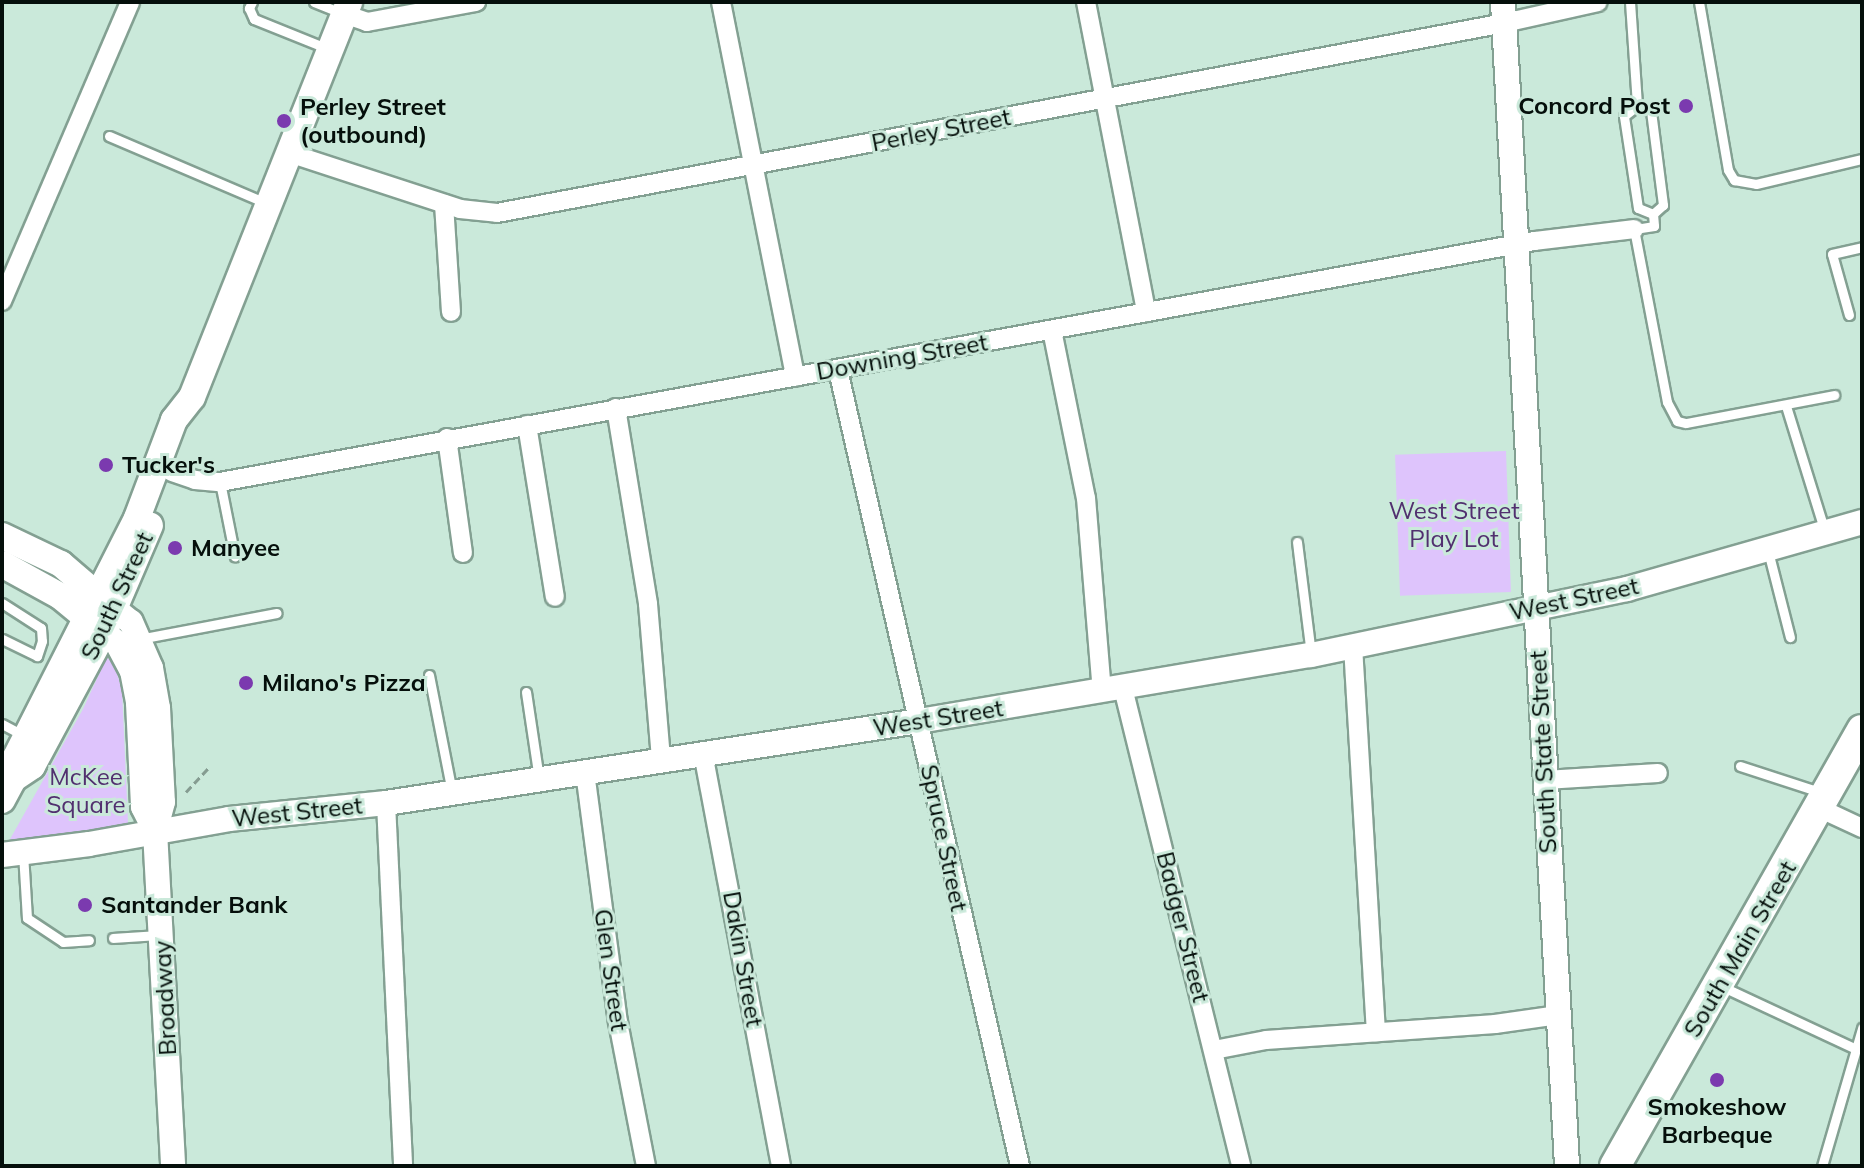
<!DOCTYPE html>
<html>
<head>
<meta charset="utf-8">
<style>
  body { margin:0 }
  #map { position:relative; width:1864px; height:1168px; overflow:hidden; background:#cae9da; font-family:Mulish,sans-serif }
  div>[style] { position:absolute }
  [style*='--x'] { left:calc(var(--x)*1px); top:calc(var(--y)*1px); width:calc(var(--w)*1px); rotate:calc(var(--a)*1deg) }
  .green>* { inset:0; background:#dec4fc; transform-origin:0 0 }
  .path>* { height:3px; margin-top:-1.5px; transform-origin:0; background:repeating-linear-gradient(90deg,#859c91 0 8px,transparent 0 12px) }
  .roads { filter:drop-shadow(2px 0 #83a092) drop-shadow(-2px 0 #83a092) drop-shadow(0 2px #83a092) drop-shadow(0 -2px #83a092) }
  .service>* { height:9px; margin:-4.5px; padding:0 4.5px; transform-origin:4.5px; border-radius:4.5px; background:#fff }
  .minor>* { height:18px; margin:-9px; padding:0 9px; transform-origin:9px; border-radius:9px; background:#fff }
  .tertiary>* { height:24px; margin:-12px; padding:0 12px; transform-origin:12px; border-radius:12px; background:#fff }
  .secondary>* { height:26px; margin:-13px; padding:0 13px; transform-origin:13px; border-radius:13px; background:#fff }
  .primary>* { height:30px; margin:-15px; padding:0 15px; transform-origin:15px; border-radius:15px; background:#fff }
  .dots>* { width:22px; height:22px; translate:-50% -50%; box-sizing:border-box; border:4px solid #cae9da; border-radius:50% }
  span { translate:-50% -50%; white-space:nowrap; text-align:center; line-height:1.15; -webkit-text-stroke:6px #cae9da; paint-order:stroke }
  .poi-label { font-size:24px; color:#050f0b; font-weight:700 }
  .right { translate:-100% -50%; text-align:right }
  .left { translate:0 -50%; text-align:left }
  .street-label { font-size:24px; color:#050f0b }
  .park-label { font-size:24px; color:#512f6f }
  .frame { position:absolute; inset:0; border:4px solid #050f0b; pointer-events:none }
</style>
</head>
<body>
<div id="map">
  <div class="green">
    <i style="left:1506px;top:451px;width:141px;height:111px;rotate:88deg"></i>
    <i style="clip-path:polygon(107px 657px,115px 667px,122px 690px,128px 823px,122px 827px,14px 844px,9px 841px,83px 709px)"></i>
  </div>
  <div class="path">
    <i style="--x:186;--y:792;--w:33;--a:-47"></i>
  </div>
  <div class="roads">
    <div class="service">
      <i style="--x:252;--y:2;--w:7;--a:117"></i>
      <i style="--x:249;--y:8;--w:12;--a:66"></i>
      <i style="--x:254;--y:19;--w:78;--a:21.9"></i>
      <i style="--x:314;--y:2;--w:29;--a:22"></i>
      <i style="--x:1630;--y:2;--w:104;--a:86.1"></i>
      <i style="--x:1699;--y:2;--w:170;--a:80.2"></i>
      <i style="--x:1728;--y:170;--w:12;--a:59"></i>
      <i style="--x:1734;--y:180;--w:22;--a:10"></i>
      <i style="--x:1756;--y:184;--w:109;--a:-13.3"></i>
      <i style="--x:1637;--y:106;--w:15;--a:20"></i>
      <i style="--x:1651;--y:111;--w:95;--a:82.7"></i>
      <i style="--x:1663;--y:205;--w:13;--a:138"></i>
      <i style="--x:1653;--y:214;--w:16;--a:-158"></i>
      <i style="--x:1638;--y:208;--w:93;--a:-98.7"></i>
      <i style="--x:1624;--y:116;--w:16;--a:-38"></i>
      <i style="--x:109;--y:136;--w:171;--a:23.1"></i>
      <i style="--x:1653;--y:214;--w:12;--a:85"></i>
      <i style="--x:1654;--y:226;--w:20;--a:171"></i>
      <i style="--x:1634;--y:229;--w:176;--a:79.2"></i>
      <i style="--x:1667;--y:402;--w:21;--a:62"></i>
      <i style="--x:1677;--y:421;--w:9;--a:13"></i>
      <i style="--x:1686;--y:423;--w:151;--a:-10.7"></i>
      <i style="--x:1849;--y:315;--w:63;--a:-105.6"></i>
      <i style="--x:1832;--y:254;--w:31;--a:-13"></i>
      <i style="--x:1786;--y:406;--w:132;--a:72.8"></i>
      <i style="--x:220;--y:482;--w:76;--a:78.7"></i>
      <i style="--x:1297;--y:542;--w:114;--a:82.9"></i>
      <i style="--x:1768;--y:551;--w:89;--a:75.7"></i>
      <i style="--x:2;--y:603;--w:46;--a:32.7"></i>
      <i style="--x:41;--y:628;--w:13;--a:86"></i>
      <i style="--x:42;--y:641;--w:16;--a:108"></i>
      <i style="--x:37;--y:656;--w:39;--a:-154"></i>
      <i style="--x:139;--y:639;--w:140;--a:-10.7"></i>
      <i style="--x:429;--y:675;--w:119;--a:78.9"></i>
      <i style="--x:526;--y:692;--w:88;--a:81.5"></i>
      <i style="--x:2;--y:724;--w:24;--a:28"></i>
      <i style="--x:1740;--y:766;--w:84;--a:18"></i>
      <i style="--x:23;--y:853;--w:65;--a:86.5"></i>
      <i style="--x:27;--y:918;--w:43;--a:33.7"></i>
      <i style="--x:63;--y:942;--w:26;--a:-4"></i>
      <i style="--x:113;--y:938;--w:45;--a:-3.8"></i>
      <i style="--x:1721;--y:986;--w:149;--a:25"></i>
      <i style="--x:1822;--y:1166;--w:144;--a:-73.8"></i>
    </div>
    <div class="minor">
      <i style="--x:721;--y:2;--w:382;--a:78.8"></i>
      <i style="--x:1086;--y:2;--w:316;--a:79"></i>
      <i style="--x:344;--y:14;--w:24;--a:19"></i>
      <i style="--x:367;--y:22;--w:111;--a:-10.4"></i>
      <i style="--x:289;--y:153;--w:180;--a:18.1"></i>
      <i style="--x:460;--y:209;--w:37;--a:6"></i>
      <i style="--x:497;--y:213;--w:1025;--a:-10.68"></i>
      <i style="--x:1504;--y:23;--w:96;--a:-12.6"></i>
      <i style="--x:444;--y:204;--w:108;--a:86.3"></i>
      <i style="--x:2;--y:301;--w:325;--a:-66.8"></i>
      <i style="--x:1052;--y:330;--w:171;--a:78.6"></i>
      <i style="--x:1086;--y:498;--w:194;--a:85.3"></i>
      <i style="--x:838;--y:370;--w:817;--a:77.12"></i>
      <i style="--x:616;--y:408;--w:199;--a:80.7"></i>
      <i style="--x:648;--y:604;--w:156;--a:85.2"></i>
      <i style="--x:527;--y:425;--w:174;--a:80.8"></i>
      <i style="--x:447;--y:438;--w:116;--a:82.1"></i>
      <i style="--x:172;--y:472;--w:24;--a:19"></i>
      <i style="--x:195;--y:480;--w:25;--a:5"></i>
      <i style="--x:220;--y:482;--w:1336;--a:-10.39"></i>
      <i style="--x:1534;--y:241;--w:101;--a:-6.8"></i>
      <i style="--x:1353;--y:646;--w:387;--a:86.6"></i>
      <i style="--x:1123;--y:688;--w:492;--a:76.1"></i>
      <i style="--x:703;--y:753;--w:420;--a:79.3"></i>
      <i style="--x:585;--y:772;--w:252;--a:82.5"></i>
      <i style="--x:618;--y:1022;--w:147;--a:79"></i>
      <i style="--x:1545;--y:780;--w:113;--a:-3.5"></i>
      <i style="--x:386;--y:803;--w:363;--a:87.3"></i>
      <i style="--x:1819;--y:808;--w:47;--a:24.9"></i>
      <i style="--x:1214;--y:1050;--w:53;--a:-10.9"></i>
      <i style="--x:1266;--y:1040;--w:230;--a:-4"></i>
      <i style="--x:1495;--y:1024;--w:64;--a:-8.1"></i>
    </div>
    <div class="tertiary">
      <i style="--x:1503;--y:2;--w:1166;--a:86.85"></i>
      <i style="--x:101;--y:598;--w:38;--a:39"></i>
      <i style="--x:131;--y:622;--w:50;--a:66.5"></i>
      <i style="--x:151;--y:668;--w:41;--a:80.1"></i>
      <i style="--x:158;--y:708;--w:94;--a:87"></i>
      <i style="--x:163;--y:802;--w:30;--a:105"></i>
      <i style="--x:155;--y:831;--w:335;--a:86.9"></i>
      <i style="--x:104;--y:632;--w:17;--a:40"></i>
      <i style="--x:117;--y:643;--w:32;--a:62"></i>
      <i style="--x:132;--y:671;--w:33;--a:79"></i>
      <i style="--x:138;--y:703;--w:104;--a:87.2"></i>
      <i style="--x:143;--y:807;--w:27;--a:63"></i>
      <i style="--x:2;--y:855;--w:88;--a:-7.2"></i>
      <i style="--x:89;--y:844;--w:142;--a:-10.1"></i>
      <i style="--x:229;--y:819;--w:158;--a:-5.8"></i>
      <i style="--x:386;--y:803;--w:539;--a:-8.75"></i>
      <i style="--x:919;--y:721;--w:398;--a:-9.6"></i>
      <i style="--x:1311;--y:655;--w:323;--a:-11.8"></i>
      <i style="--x:1627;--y:589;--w:244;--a:-15.9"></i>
    </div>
    <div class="secondary">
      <i style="--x:2;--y:536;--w:65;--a:25.4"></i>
      <i style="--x:61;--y:564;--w:48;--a:40.7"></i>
      <i style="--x:2;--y:564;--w:66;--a:28.9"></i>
      <i style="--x:60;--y:596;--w:50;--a:39.4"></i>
      <i style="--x:13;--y:779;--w:23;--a:-34"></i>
      <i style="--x:32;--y:766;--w:152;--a:-61.8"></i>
      <i style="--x:104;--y:632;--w:116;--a:-66.7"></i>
      <i style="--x:2;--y:800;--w:24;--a:-62"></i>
      <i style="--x:13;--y:779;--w:22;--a:-82"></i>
      <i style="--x:16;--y:757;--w:268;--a:-63.1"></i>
      <i style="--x:137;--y:518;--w:105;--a:-69.3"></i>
      <i style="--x:174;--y:420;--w:29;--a:-52"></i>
      <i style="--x:192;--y:397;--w:425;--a:-68.3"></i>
    </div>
    <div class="primary">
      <i style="--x:1615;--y:1166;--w:501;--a:-60.47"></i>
    </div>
  </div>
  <div class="dots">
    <i style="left:1686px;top:106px;background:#7b3aaf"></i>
    <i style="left:284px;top:121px;background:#7b3aaf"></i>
    <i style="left:106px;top:465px;background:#7b3aaf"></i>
    <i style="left:175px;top:548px;background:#7b3aaf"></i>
    <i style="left:246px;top:683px;background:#7b3aaf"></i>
    <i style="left:85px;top:905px;background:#7b3aaf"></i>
    <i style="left:1717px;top:1080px;background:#7b3aaf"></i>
  </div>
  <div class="poi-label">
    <span class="right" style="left:1670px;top:106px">Concord Post</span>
    <span class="left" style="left:300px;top:121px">Perley Street<br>(outbound)</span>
    <span class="left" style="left:122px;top:465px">Tucker's</span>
    <span class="left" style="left:191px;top:548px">Manyee</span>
    <span class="left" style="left:262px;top:683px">Milano's Pizza</span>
    <span class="left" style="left:101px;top:905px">Santander Bank</span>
    <span style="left:1717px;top:1121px">Smokeshow<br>Barbeque</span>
  </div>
  <div class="street-label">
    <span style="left:941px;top:130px;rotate:-11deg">Perley Street</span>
    <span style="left:902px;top:357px;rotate:-10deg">Downing Street</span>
    <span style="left:117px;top:596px;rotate:-65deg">South Street</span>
    <span style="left:1574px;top:599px;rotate:-12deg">West Street</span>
    <span style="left:938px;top:718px;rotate:-9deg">West Street</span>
    <span style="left:1543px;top:752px;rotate:-93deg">South State Street</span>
    <span style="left:297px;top:812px;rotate:-6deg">West Street</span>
    <span style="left:944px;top:838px;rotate:78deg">Spruce Street</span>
    <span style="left:1183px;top:927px;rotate:76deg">Badger Street</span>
    <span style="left:1740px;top:949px;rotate:-60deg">South Main Street</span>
    <span style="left:743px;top:959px;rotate:80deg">Dakin Street</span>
    <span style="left:611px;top:970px;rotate:82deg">Glen Street</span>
    <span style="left:165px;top:998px;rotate:-93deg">Broadway</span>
  </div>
  <div class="park-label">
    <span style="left:1454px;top:525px">West Street<br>Play Lot</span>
    <span style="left:86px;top:791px">McKee<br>Square</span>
  </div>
  <div class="frame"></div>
</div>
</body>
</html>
